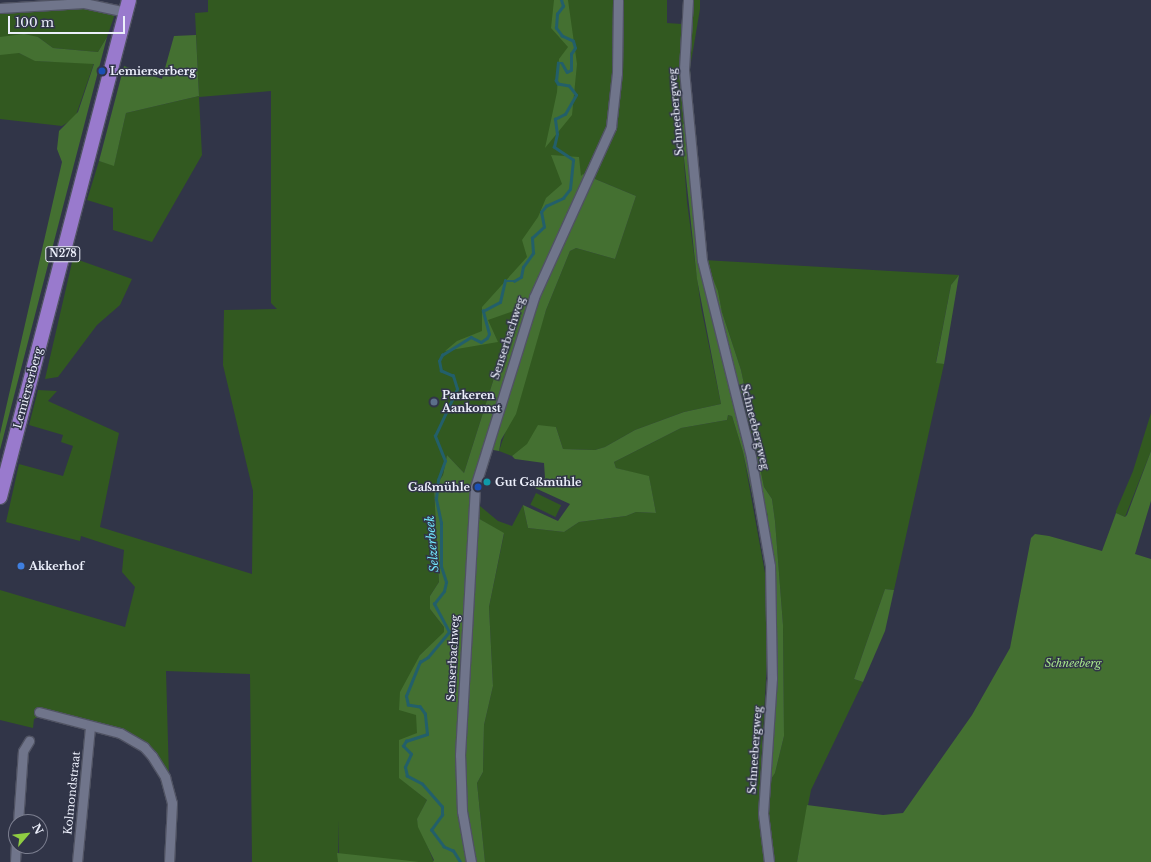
<!DOCTYPE html>
<html>
<head>
<meta charset="utf-8">
<style>
  body { margin:0 }
  #map { position:relative; width:1151px; height:862px; overflow:hidden; background:#313548; font-family:"Libre Baskerville",serif }
  div>[style] { position:absolute }
  [style*='--x'] { left:calc(var(--x)*1px); top:calc(var(--y)*1px); width:calc(var(--w)*1px); rotate:calc(var(--a)*1deg) }
  .green>* { inset:0; background:#325920; transform-origin:0 0 }
  .forest>* { inset:0; background:#447031 }
  .stream>* { height:2.5px; margin:-1.25px; padding:0 1.25px; transform-origin:1.25px; border-radius:1.25px; background:#235f6a }
  .roads { filter:drop-shadow(1px 0 #505363) drop-shadow(-1px 0 #505363) drop-shadow(0 1px #505363) drop-shadow(0 -1px #505363) }
  .street>* { height:9px; margin:-4.5px; padding:0 4.5px; transform-origin:4.5px; border-radius:4.5px; background:#70758b }
  .primary>* { height:14px; margin:-7px; padding:0 7px; transform-origin:7px; border-radius:7px; background:#997acd }
  .dots>* { width:11px; height:11px; translate:-50% -50%; box-sizing:border-box; border:2px solid #313548; border-radius:50% }
  span { translate:-50% -50%; white-space:nowrap; text-align:center; line-height:1.15; -webkit-text-stroke:3px #313548; paint-order:stroke }
  .shield-label span { padding:1px 3px; background:#313548; border:1px solid; border-radius:3px; -webkit-text-stroke-width:0 }
  .shield-label { font-size:10px; color:#eceffb; font-weight:700 }
  .poi-label { font-size:11px; color:#eceffb; font-weight:700 }
  .left { translate:0 -50%; text-align:left }
  .right { translate:-100% -50%; text-align:right }
  .street-label { font-size:11px; color:#eceffb }
  .park-label { font-size:11px; color:#a7e68c; font-style:italic }
  .water-label { font-size:12px; color:#71e5fa; font-style:italic }
  .north { position:absolute; left:8px; top:814px; width:40px; height:40px; box-sizing:border-box; background:#313548; border:1px solid #7c7f90; border-radius:50%; rotate:62deg; font-size:11px; font-weight:700; line-height:16px; text-align:center; color:#eceffb }
  .north::after { content:''; display:block; margin:auto; width:14px; height:18px; background:#8fcd42; clip-path:polygon(50% 0,100% 100%,50% 72%,0 100%) }
  .scale { position:absolute; left:8px; top:16px; width:117px; height:18px; box-sizing:border-box; border:2px solid #eceffb; border-top:0; padding-left:5px; font-size:12px; line-height:14px; white-space:nowrap; color:#eceffb; -webkit-text-stroke:3px #313548; paint-order:stroke }
</style>
</head>
<body>
<div id="map">
  <div class="green">
    <i style="clip-path:polygon(208px 0,667px 0,667px 23px,682px 24px,680px 79px,685px 121px,682px 126px,683px 149px,687px 202px,701px 307px,721px 404px,684px 412px,635px 430px,605px 447px,595px 450px,563px 449px,556px 427px,512px 456px,499px 451px,546px 310px,570px 251px,576px 248px,615px 259px,636px 196px,583px 174px,506px 340px,464px 473px,447px 455px,443px 475px,434px 489px,439px 582px,430px 596px,430px 609px,444px 627px,444px 633px,420px 655px,417px 733px,400px 778px,427px 800px,417px 820px,434px 862px,339px 862px,339px 820px,338px 862px,252px 862px,250px 674px,166px 671px,169px 777px,141px 742px,48px 712px,34px 719px,33px 728px,0 720px,0 590px,125px 627px,135px 587px,122px 572px,124px 550px,81px 536px,80px 541px,6px 522px,19px 464px,63px 476px,73px 446px,61px 442px,63px 435px,29px 425px,38px 390px,57px 391px,48px 401px,119px 433px,100px 527px,252px 574px,253px 491px,223px 365px,224px 310px,277px 309px,271px 303px,271px 91px,199px 97px,202px 155px,152px 242px,113px 230px,113px 208px,87px 200px,99px 161px,114px 165px,126px 113px,199px 96px,195px 13px,208px 12px)"></i>
    <i style="clip-path:polygon(690px 0,700px 0,700px 9px,690px 68px,692px 111px,686px 72px)"></i>
    <i style="clip-path:polygon(82px 6px,115px 14px,107px 37px,98px 52px,53px 48px,38px 37px,0 37px,0 9px)"></i>
    <i style="clip-path:polygon(3px 53px,19px 53px,36px 61px,94px 63px,75px 118px,62px 126px,0 119px,0 55px)"></i>
    <i style="clip-path:polygon(73px 258px,132px 279px,120px 305px,97px 325px,58px 377px,45px 379px)"></i>
    <i style="clip-path:polygon(704px 260px,959px 275px,951px 285px,936px 362px,944px 364px,894px 590px,885px 589px,854px 679px,863px 682px,811px 790px,797px 862px,770px 862px,765px 815px,766px 787px,775px 773px,784px 736px,783px 625px,775px 521px,772px 499px,764px 487px,757px 452px,748px 427px,748px 403px,741px 370px,722px 312px,718px 291px)"></i>
    <i style="clip-path:polygon(1151px 413px,1151px 451px,1125px 517px,1116px 513px,1116px 511px,1133px 471px)"></i>
    <i style="clip-path:polygon(728px 415px,732px 416px,743px 452px,765px 573px,768px 644px,759px 800px,765px 862px,485px 862px,477px 783px,483px 772px,484px 725px,493px 686px,489px 607px,504px 534px,476px 517px,476px 511px,480px 506px,498px 521px,512px 526px,523px 505px,528px 528px,564px 532px,579px 522px,626px 516px,636px 512px,656px 513px,649px 477px,616px 468px,614px 462px,681px 428px,727px 420px)"></i>
    <i style="left:536px;top:493px;width:28px;height:13px;rotate:26deg"></i>
  </div>
  <div class="forest">
    <i style="clip-path:polygon(554px 0,568px 0,577px 64px,572px 115px,545px 148px,557px 92px,559px 59px,568px 47px,551px 28px)"></i>
    <i style="clip-path:polygon(24px 34px,38px 37px,53px 48px,98px 52px,107px 37px,0 450px,0 434px,62px 162px,57px 149px,59px 131px,78px 112px,94px 64px,35px 61px,19px 53px,0 55px,0 37px)"></i>
    <i style="clip-path:polygon(196px 35px,199px 96px,126px 113px,114px 166px,99px 161px,124px 66px,162px 79px,174px 36px)"></i>
    <i style="clip-path:polygon(685px 121px,707px 264px,718px 291px,722px 312px,741px 370px,748px 403px,748px 427px,757px 452px,764px 487px,772px 499px,775px 521px,783px 625px,784px 736px,775px 773px,766px 787px,775px 677px,776px 590px,767px 512px,756px 513px,743px 452px,732px 416px,728px 415px,727px 420px,681px 428px,614px 462px,616px 468px,649px 476px,656px 513px,636px 512px,626px 516px,579px 522px,564px 532px,528px 528px,523px 505px,558px 521px,570px 504px,535px 488px,545px 478px,544px 463px,515px 459px,512px 456px,527px 444px,538px 425px,556px 427px,563px 449px,595px 450px,605px 447px,635px 430px,684px 412px,721px 404px,697px 279px,683px 149px,682px 126px)"></i>
    <i style="clip-path:polygon(551px 155px,579px 157px,581px 176px,583px 174px,636px 196px,615px 259px,576px 248px,570px 251px,546px 310px,516px 414px,501px 440px,499px 451px,482px 448px,478px 464px,476px 517px,504px 533px,489px 607px,493px 686px,484px 725px,483px 772px,477px 783px,485px 862px,433px 862px,434px 860px,418px 827px,417px 819px,427px 800px,399px 778px,399px 740px,417px 733px,416px 715px,399px 710px,400px 692px,420px 655px,444px 632px,444px 627px,430px 609px,430px 596px,439px 582px,434px 489px,443px 475px,447px 455px,464px 473px,506px 340px,519px 309px,488px 320px,498px 342px,445px 351px,457px 341px,482px 331px,482px 307px,527px 257px,522px 240px,538px 217px,546px 198px,562px 184px)"></i>
    <i style="clip-path:polygon(959px 275px,944px 364px,936px 363px,951px 285px)"></i>
    <i style="clip-path:polygon(1151px 451px,1151px 501px,1135px 554px,1151px 559px,1151px 862px,797px 862px,807px 805px,883px 815px,903px 813px,972px 715px,1010px 648px,1031px 538px,1035px 534px,1049px 536px,1102px 551px,1116px 513px,1125px 517px,1127px 515px)"></i>
    <i style="clip-path:polygon(885px 589px,894px 590px,885px 631px,863px 682px,854px 679px)"></i>
    <i style="clip-path:polygon(337px 853px,402px 860px,419px 862px,338px 862px)"></i>
  </div>
  <div class="stream">
    <i style="--x:460;--y:862;--w:13;--a:-122"></i>
    <i style="--x:453;--y:851;--w:10;--a:-156"></i>
    <i style="--x:444;--y:847;--w:21;--a:-127"></i>
    <i style="--x:431;--y:830;--w:19;--a:-54"></i>
    <i style="--x:442;--y:815;--w:8;--a:-90"></i>
    <i style="--x:442;--y:807;--w:30;--a:-131"></i>
    <i style="--x:422;--y:784;--w:17;--a:-152"></i>
    <i style="--x:407;--y:776;--w:9;--a:-103"></i>
    <i style="--x:405;--y:767;--w:14;--a:-65"></i>
    <i style="--x:411;--y:754;--w:11;--a:-135"></i>
    <i style="--x:403;--y:746;--w:6;--a:-59"></i>
    <i style="--x:406;--y:741;--w:22;--a:-18"></i>
    <i style="--x:427;--y:734;--w:20;--a:-96"></i>
    <i style="--x:425;--y:714;--w:9;--a:-126"></i>
    <i style="--x:420;--y:707;--w:12;--a:-171"></i>
    <i style="--x:408;--y:705;--w:9;--a:-103"></i>
    <i style="--x:406;--y:696;--w:37;--a:-68"></i>
    <i style="--x:420;--y:662;--w:9;--a:-32"></i>
    <i style="--x:428;--y:657;--w:33;--a:-50"></i>
    <i style="--x:449;--y:632;--w:32;--a:-118"></i>
    <i style="--x:434;--y:604;--w:16;--a:-52"></i>
    <i style="--x:444;--y:591;--w:9;--a:-77"></i>
    <i style="--x:446;--y:582;--w:16;--a:-108"></i>
    <i style="--x:441;--y:567;--w:44;--a:-90"></i>
    <i style="--x:441;--y:523;--w:25;--a:-102"></i>
    <i style="--x:436;--y:499;--w:19;--a:-84"></i>
    <i style="--x:438;--y:480;--w:20;--a:-70"></i>
    <i style="--x:445;--y:461;--w:27;--a:-112"></i>
    <i style="--x:435;--y:436;--w:52;--a:-64.9"></i>
    <i style="--x:457;--y:389;--w:14;--a:-107"></i>
    <i style="--x:453;--y:376;--w:13;--a:-157"></i>
    <i style="--x:441;--y:371;--w:10;--a:-101"></i>
    <i style="--x:439;--y:361;--w:7;--a:-63"></i>
    <i style="--x:442;--y:355;--w:34;--a:-32"></i>
    <i style="--x:471;--y:337;--w:11;--a:27"></i>
    <i style="--x:481;--y:342;--w:7;--a:-34"></i>
    <i style="--x:487;--y:338;--w:4;--a:-63"></i>
    <i style="--x:489;--y:334;--w:24;--a:-105"></i>
    <i style="--x:483;--y:311;--w:19;--a:-28"></i>
    <i style="--x:500;--y:302;--w:22;--a:-77"></i>
    <i style="--x:505;--y:281;--w:9;--a:0"></i>
    <i style="--x:514;--y:281;--w:8;--a:-30"></i>
    <i style="--x:521;--y:277;--w:10;--a:-79"></i>
    <i style="--x:523;--y:267;--w:17;--a:-54"></i>
    <i style="--x:533;--y:253;--w:15;--a:-94"></i>
    <i style="--x:532;--y:238;--w:16;--a:-43"></i>
    <i style="--x:544;--y:227;--w:15;--a:-101"></i>
    <i style="--x:541;--y:212;--w:8;--a:-50"></i>
    <i style="--x:546;--y:206;--w:19;--a:-25"></i>
    <i style="--x:563;--y:198;--w:11;--a:-52"></i>
    <i style="--x:570;--y:189;--w:29;--a:-84"></i>
    <i style="--x:573;--y:160;--w:23;--a:-146"></i>
    <i style="--x:554;--y:147;--w:13;--a:-77"></i>
    <i style="--x:557;--y:134;--w:15;--a:-98"></i>
    <i style="--x:555;--y:119;--w:11;--a:-27"></i>
    <i style="--x:565;--y:114;--w:22;--a:-60"></i>
    <i style="--x:576;--y:95;--w:11;--a:-128"></i>
    <i style="--x:569;--y:86;--w:11;--a:-170"></i>
    <i style="--x:558;--y:84;--w:4;--a:-124"></i>
    <i style="--x:556;--y:81;--w:18;--a:-84"></i>
    <i style="--x:558;--y:63;--w:4;--a:0"></i>
    <i style="--x:562;--y:63;--w:10;--a:61"></i>
    <i style="--x:567;--y:72;--w:4;--a:-27"></i>
    <i style="--x:571;--y:70;--w:16;--a:-90"></i>
    <i style="--x:571;--y:54;--w:7;--a:-56"></i>
    <i style="--x:575;--y:48;--w:7;--a:-106"></i>
    <i style="--x:573;--y:41;--w:12;--a:-156"></i>
    <i style="--x:562;--y:36;--w:10;--a:-127"></i>
    <i style="--x:556;--y:28;--w:14;--a:-86"></i>
    <i style="--x:557;--y:14;--w:10;--a:-53"></i>
    <i style="--x:563;--y:6;--w:6;--a:-108"></i>
  </div>
  <div class="roads">
    <div class="street">
      <i style="--x:688;--y:0;--w:70;--a:93.3"></i>
      <i style="--x:684;--y:70;--w:191;--a:84.6"></i>
      <i style="--x:702;--y:260;--w:203;--a:76"></i>
      <i style="--x:751;--y:457;--w:111;--a:80.1"></i>
      <i style="--x:770;--y:566;--w:112;--a:89"></i>
      <i style="--x:772;--y:678;--w:135;--a:93.8"></i>
      <i style="--x:763;--y:813;--w:49;--a:83"></i>
      <i style="--x:0;--y:8;--w:84;--a:-3.4"></i>
      <i style="--x:84;--y:3;--w:43;--a:12.1"></i>
      <i style="--x:39;--y:712;--w:84;--a:14.5"></i>
      <i style="--x:120;--y:733;--w:28;--a:30"></i>
      <i style="--x:144;--y:747;--w:12;--a:48"></i>
      <i style="--x:152;--y:756;--w:25;--a:58"></i>
      <i style="--x:165;--y:777;--w:27;--a:75"></i>
      <i style="--x:172;--y:803;--w:59;--a:92.9"></i>
      <i style="--x:18;--y:822;--w:71;--a:-86"></i>
      <i style="--x:23;--y:751;--w:12;--a:-59"></i>
      <i style="--x:15;--y:862;--w:19;--a:-87"></i>
      <i style="--x:77;--y:862;--w:137;--a:-84.5"></i>
      <i style="--x:471;--y:862;--w:52;--a:-100"></i>
      <i style="--x:462;--y:811;--w:56;--a:-92"></i>
      <i style="--x:460;--y:755;--w:268;--a:-86.8"></i>
      <i style="--x:475;--y:487;--w:199;--a:-72.7"></i>
      <i style="--x:534;--y:297;--w:187;--a:-65.6"></i>
      <i style="--x:611;--y:127;--w:54;--a:-83.7"></i>
      <i style="--x:617;--y:73;--w:73;--a:-89.2"></i>
    </div>
    <div class="primary">
      <i style="--x:0;--y:497;--w:513;--a:-75.45"></i>
    </div>
  </div>
  <div class="dots">
    <i style="left:102px;top:71px;background:#1a4fb4"></i>
    <i style="left:434px;top:402px;background:#5c6f8a"></i>
    <i style="left:487px;top:482px;background:#0f9aa8"></i>
    <i style="left:478px;top:487px;background:#1a4fb4"></i>
    <i style="left:21px;top:566px;background:#3f7fe0"></i>
  </div>
  <div class="shield-label">
    <span style="left:63px;top:254px">N278</span>
  </div>
  <div class="poi-label">
    <span class="left" style="left:110px;top:71px">Lemierserberg</span>
    <span class="left" style="left:442px;top:402px">Parkeren<br>Aankomst</span>
    <span class="left" style="left:495px;top:482px">Gut Gaßmühle</span>
    <span class="right" style="left:470px;top:487px">Gaßmühle</span>
    <span class="left" style="left:29px;top:566px">Akkerhof</span>
  </div>
  <div class="street-label">
    <span style="left:676px;top:112px;rotate:-95deg">Schneebergweg</span>
    <span style="left:508px;top:338px;rotate:-72deg">Senserbachweg</span>
    <span style="left:28px;top:388px;rotate:-75deg">Lemierserberg</span>
    <span style="left:755px;top:427px;rotate:76deg">Schneebergweg</span>
    <span style="left:453px;top:658px;rotate:-87deg">Senserbachweg</span>
    <span style="left:755px;top:750px;rotate:-86deg">Schneebergweg</span>
    <span style="left:72px;top:793px;rotate:-84deg">Kolmondstraat</span>
  </div>
  <div class="park-label">
    <span style="left:1073px;top:663px">Schneeberg</span>
  </div>
  <div class="water-label">
    <span style="left:432px;top:544px;rotate:-95deg">Selzerbeek</span>
  </div>
  <div class="north">N</div>
  <div class="scale">100 m</div>
</div>
</body>
</html>
